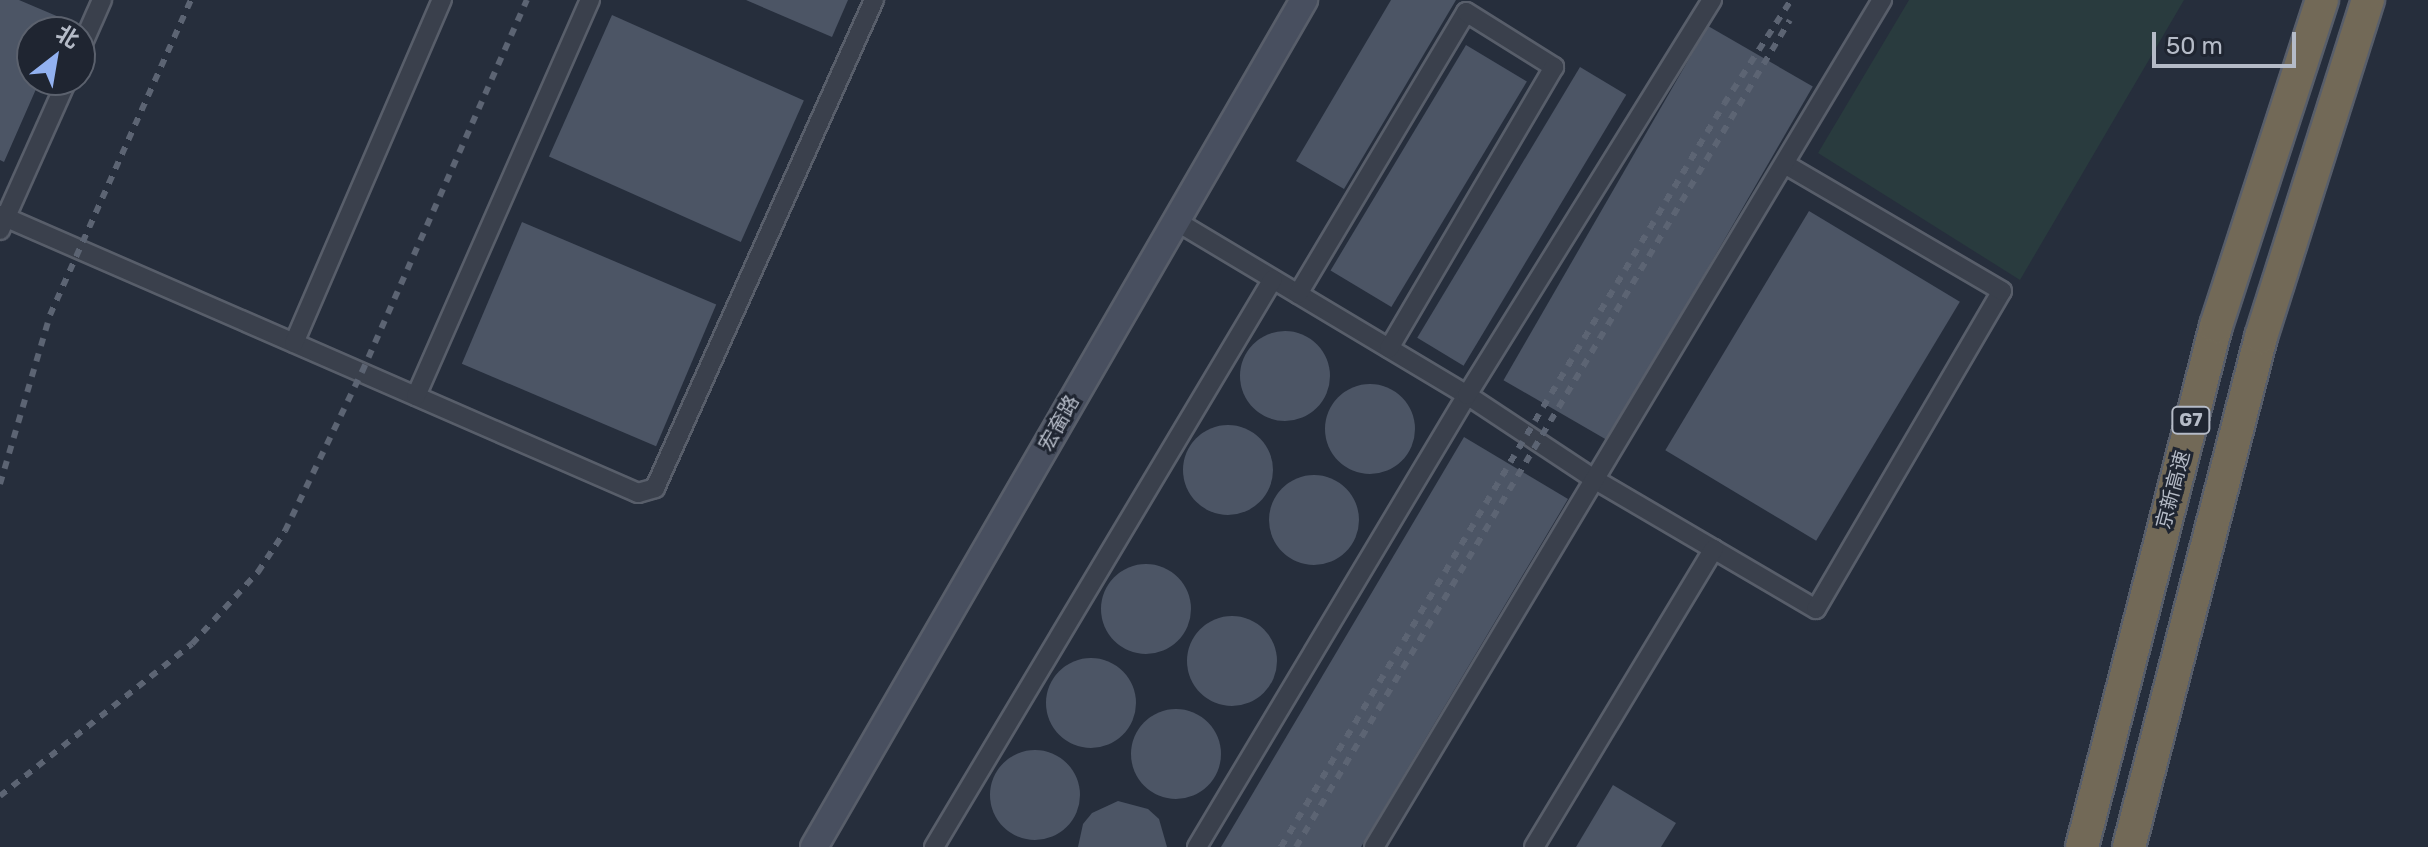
<!DOCTYPE html>
<html>
<head>
<meta charset="utf-8">
<style>
  body { margin:0 }
  #map { position:relative; width:2428px; height:847px; overflow:hidden; background:#262e3c; font-family:Rubik,"Noto Sans SC",sans-serif }
  div>[style] { position:absolute }
  [style*='--x'] { left:calc(var(--x)*1px); top:calc(var(--y)*1px); width:calc(var(--w)*1px); rotate:calc(var(--a)*1deg) }
  .green>* { inset:0; background:#293b3e }
  .building>* { inset:0; background:#4c5565; transform-origin:0 0 }
  .round { border-radius:50% }
  .roads { filter:drop-shadow(2px 0 #585e6a) drop-shadow(-2px 0 #585e6a) drop-shadow(0 2px #585e6a) drop-shadow(0 -2px #585e6a) }
  .street>* { height:18px; margin:-9px; padding:0 9px; transform-origin:9px; border-radius:9px; background:#3a404c }
  .secondary>* { height:26px; margin:-13px; padding:0 13px; transform-origin:13px; border-radius:13px; background:#484f5f }
  .highway>* { height:32px; margin:-16px; padding:0 16px; transform-origin:16px; border-radius:16px; background:#726957 }
  .rail>* { height:6px; margin-top:-3px; transform-origin:0; background:repeating-linear-gradient(90deg,#5c6473 0 8px,transparent 0 16px) }
  span { translate:-50% -50%; white-space:nowrap; text-align:center; line-height:1.15; -webkit-text-stroke:6px #1f2531; paint-order:stroke }
  .shield-label span { padding:2px 6px; background:#1f2531; border:2px solid; border-radius:6px; -webkit-text-stroke-width:0 }
  .shield-label { font-size:18px; color:#b5bbc7; font-weight:700 }
  .street-label { font-size:20px; color:#b5bbc7 }
  .north { position:absolute; left:16px; top:16px; width:80px; height:80px; box-sizing:border-box; background:#1f2531; border:2px solid #5b616d; border-radius:50%; rotate:31deg; font-size:22px; font-weight:700; line-height:32px; text-align:center; color:#b5bbc7 }
  .north::after { content:''; display:block; margin:auto; width:28px; height:36px; background:#92b1f0; clip-path:polygon(50% 0,100% 100%,50% 72%,0 100%) }
  .scale { position:absolute; left:2152px; top:32px; width:144px; height:36px; box-sizing:border-box; border:4px solid #b5bbc7; border-top:0; padding-left:10px; font-size:24px; line-height:28px; white-space:nowrap; color:#b5bbc7; -webkit-text-stroke:6px #1f2531; paint-order:stroke }
</style>
</head>
<body>
<div id="map">
  <div class="green">
    <i style="clip-path:polygon(1909px 0,2184px 0,2020px 280px,1818px 153px)"></i>
  </div>
  <div class="building">
    <i style="clip-path:polygon(0 0,19px 0,66px 20px,61px 32px,32px 32px,32px 80px,40px 80px,4px 162px,0 160px)"></i>
    <i style="clip-path:polygon(746px 0,848px 0,832px 37px)"></i>
    <i style="clip-path:polygon(1391px 0,1456px 0,1344px 189px,1296px 161px)"></i>
    <i style="left:612px;top:15px;width:210px;height:155px;rotate:24deg"></i>
    <i style="left:1708px;top:26px;width:121px;height:409px;rotate:30deg"></i>
    <i style="left:1466px;top:45px;width:71px;height:263px;rotate:31deg"></i>
    <i style="left:1580px;top:67px;width:54px;height:316px;rotate:31deg"></i>
    <i style="left:1809px;top:211px;width:176px;height:279px;rotate:31deg"></i>
    <i style="left:522px;top:222px;width:211px;height:154px;rotate:23deg"></i>
    <i class="round" style="left:1240px;top:331px;width:90px;height:90px"></i>
    <i class="round" style="left:1325px;top:384px;width:90px;height:90px"></i>
    <i class="round" style="left:1183px;top:425px;width:90px;height:90px"></i>
    <i style="clip-path:polygon(1464px 437px,1568px 499px,1361px 847px,1221px 847px)"></i>
    <i class="round" style="left:1269px;top:475px;width:90px;height:90px"></i>
    <i class="round" style="left:1101px;top:564px;width:90px;height:90px"></i>
    <i class="round" style="left:1187px;top:616px;width:90px;height:90px"></i>
    <i class="round" style="left:1046px;top:658px;width:90px;height:90px"></i>
    <i class="round" style="left:1131px;top:709px;width:90px;height:90px"></i>
    <i class="round" style="left:990px;top:750px;width:90px;height:90px"></i>
    <i style="clip-path:polygon(1613px 785px,1676px 823px,1661px 847px,1576px 847px)"></i>
    <i style="clip-path:polygon(1118px 801px,1148px 809px,1159px 819px,1167px 847px,1078px 847px,1083px 824px,1092px 813px)"></i>
  </div>
  <div class="roads">
    <div class="street">
      <i style="--x:80;--y:50;--w:55;--a:-66.3"></i>
      <i style="--x:0;--y:215;--w:696;--a:23.54"></i>
      <i style="--x:638;--y:493;--w:18;--a:-16"></i>
      <i style="--x:655;--y:488;--w:535;--a:-65.83"></i>
      <i style="--x:1176;--y:221;--w:339;--a:30.9"></i>
      <i style="--x:1467;--y:395;--w:152;--a:33.5"></i>
      <i style="--x:1594;--y:479;--w:257;--a:30.4"></i>
      <i style="--x:1816;--y:609;--w:368;--a:-59.7"></i>
      <i style="--x:2002;--y:291;--w:251;--a:-149.7"></i>
      <i style="--x:0;--y:230;--w:164;--a:-65.9"></i>
      <i style="--x:1298;--y:294;--w:328;--a:-59.2"></i>
      <i style="--x:1466;--y:12;--w:104;--a:32"></i>
      <i style="--x:1554;--y:67;--w:326;--a:120.4"></i>
      <i style="--x:294;--y:343;--w:374;--a:-66.7"></i>
      <i style="--x:416;--y:396;--w:433;--a:-66.3"></i>
      <i style="--x:934;--y:847;--w:661;--a:-59.17"></i>
      <i style="--x:1197;--y:847;--w:527;--a:-59.15"></i>
      <i style="--x:1467;--y:395;--w:465;--a:-58.2"></i>
      <i style="--x:1374;--y:847;--w:988;--a:-59.05"></i>
      <i style="--x:1534;--y:847;--w:348;--a:-58.9"></i>
    </div>
    <div class="secondary">
      <i style="--x:814;--y:847;--w:979;--a:-59.95"></i>
    </div>
    <div class="highway">
      <i style="--x:2082;--y:847;--w:538;--a:-75.58"></i>
      <i style="--x:2216;--y:326;--w:343;--a:-72"></i>
      <i style="--x:2129;--y:847;--w:527;--a:-75.49"></i>
      <i style="--x:2261;--y:337;--w:354;--a:-72.4"></i>
    </div>
  </div>
  <div class="rail">
    <i style="--x:0;--y:484;--w:176;--a:-73.5"></i>
    <i style="--x:50;--y:315;--w:345;--a:-65.9"></i>
    <i style="--x:0;--y:796;--w:245;--a:-38.4"></i>
    <i style="--x:192;--y:644;--w:98;--a:-47.5"></i>
    <i style="--x:258;--y:572;--w:49;--a:-56.6"></i>
    <i style="--x:285;--y:531;--w:177;--a:-64.2"></i>
    <i style="--x:362;--y:372;--w:407;--a:-66.1"></i>
    <i style="--x:1281;--y:847;--w:865;--a:-59.2"></i>
    <i style="--x:1724;--y:104;--w:124;--a:-57.2"></i>
    <i style="--x:1296;--y:847;--w:963;--a:-59.15"></i>
  </div>
  <div class="shield-label">
    <span style="left:2191px;top:420px">G7</span>
  </div>
  <div class="street-label">
    <span style="left:1059px;top:423px;rotate:-60deg">宏奤路</span>
    <span style="left:2173px;top:490px;rotate:-75deg">京新高速</span>
  </div>
  <div class="north">北</div>
  <div class="scale">50 m</div>
</div>
</body>
</html>
